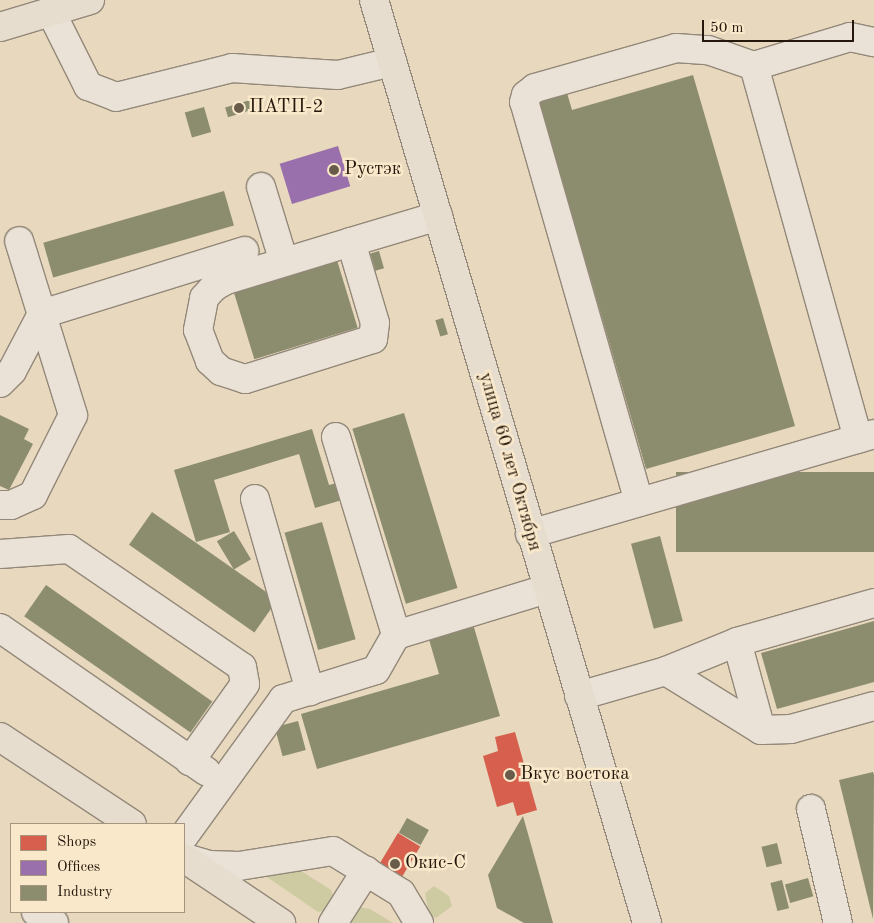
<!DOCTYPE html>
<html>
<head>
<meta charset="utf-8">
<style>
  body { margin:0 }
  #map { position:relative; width:874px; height:923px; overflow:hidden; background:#e7d8be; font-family:"Old Standard TT",serif }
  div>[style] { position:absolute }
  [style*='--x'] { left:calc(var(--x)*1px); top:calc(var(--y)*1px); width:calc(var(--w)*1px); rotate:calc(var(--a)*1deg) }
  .green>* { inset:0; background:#cecba2 }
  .shops>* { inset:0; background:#d6604d; transform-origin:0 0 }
  .offices>* { inset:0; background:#9970ab; transform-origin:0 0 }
  .industry>* { inset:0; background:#8c8c6e; transform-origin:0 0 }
  .roads { filter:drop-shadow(1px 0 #938879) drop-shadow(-1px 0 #938879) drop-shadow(0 1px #938879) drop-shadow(0 -1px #938879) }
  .minor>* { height:28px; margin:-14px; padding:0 14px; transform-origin:14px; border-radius:14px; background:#eae2d6 }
  .major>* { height:28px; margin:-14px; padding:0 14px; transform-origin:14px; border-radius:14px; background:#e6ddce }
  .dots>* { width:14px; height:14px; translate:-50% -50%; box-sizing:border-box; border:2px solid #fae8ca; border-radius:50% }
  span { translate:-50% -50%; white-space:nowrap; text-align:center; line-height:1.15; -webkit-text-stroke:5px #fae8ca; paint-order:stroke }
  .poi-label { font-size:19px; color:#25170c }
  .left { translate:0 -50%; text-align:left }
  .street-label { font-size:19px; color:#25170c }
  .legend { position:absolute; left:10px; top:823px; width:175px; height:90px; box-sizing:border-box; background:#fae8ca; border:1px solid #a5947e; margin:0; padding:6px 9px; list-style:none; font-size:15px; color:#25170c }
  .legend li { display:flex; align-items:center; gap:10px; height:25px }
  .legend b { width:25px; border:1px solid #a5947e }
  .scale { position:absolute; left:702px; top:20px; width:152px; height:22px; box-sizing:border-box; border:2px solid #25170c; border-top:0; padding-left:6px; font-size:15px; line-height:18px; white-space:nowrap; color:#25170c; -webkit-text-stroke:4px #fae8ca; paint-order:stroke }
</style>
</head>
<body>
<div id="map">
  <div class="green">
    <i style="clip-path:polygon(298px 869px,331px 890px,334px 898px,327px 910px,318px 912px,267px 877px)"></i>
    <i style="clip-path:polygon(434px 886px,449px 896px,452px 906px,436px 918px,429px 914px,425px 893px)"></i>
    <i style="clip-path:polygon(358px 907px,370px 909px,393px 923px,347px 923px)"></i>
  </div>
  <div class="shops">
    <i style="clip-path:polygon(515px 732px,537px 810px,517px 816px,513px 802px,497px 807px,483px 756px,498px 751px,495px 737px)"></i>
    <i style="left:398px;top:833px;width:26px;height:60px;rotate:31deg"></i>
  </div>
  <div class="offices">
    <i style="left:338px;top:146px;width:42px;height:61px;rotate:73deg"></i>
  </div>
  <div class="industry">
    <i style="clip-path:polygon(693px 75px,795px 426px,646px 469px,539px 101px,567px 93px,572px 110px)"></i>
    <i style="left:250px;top:100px;width:10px;height:26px;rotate:73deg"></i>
    <i style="left:204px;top:107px;width:26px;height:20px;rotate:74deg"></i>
    <i style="left:224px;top:191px;width:36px;height:188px;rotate:74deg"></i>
    <i style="left:379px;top:251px;width:18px;height:9px;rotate:74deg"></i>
    <i style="left:336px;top:257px;width:74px;height:108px;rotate:73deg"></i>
    <i style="left:443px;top:318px;width:17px;height:8px;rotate:73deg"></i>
    <i style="left:404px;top:413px;width:183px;height:54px;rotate:73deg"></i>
    <i style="clip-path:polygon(0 415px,29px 429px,24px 439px,33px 444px,9px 490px,0 486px)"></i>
    <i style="clip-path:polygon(312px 429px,329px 485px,337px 483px,342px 500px,315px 508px,299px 454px,214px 480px,230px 532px,196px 542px,174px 470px)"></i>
    <i style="left:874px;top:472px;width:80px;height:198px;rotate:90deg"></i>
    <i style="left:152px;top:512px;width:153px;height:40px;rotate:35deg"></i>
    <i style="left:322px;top:522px;width:122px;height:39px;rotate:74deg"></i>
    <i style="left:234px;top:531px;width:33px;height:20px;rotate:59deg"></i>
    <i style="left:660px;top:536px;width:88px;height:30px;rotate:75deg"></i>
    <i style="left:46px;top:585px;width:203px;height:38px;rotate:35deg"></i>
    <i style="clip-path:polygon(874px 621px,874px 682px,777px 709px,761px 653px)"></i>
    <i style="clip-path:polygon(473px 624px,500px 716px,317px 769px,301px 714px,439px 674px,428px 636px)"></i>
    <i style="left:298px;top:721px;width:30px;height:24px;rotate:75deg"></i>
    <i style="clip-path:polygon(873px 772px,874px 775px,873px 919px,839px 780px)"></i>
    <i style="clip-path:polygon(523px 816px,553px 923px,524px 923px,497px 908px,488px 875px)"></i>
    <i style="left:407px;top:818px;width:25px;height:17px;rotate:29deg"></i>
    <i style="left:777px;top:843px;width:21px;height:16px;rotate:76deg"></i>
    <i style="left:808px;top:878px;width:19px;height:24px;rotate:74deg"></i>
    <i style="left:782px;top:880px;width:29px;height:12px;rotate:76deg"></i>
  </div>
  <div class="roads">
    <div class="minor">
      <i style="--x:51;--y:12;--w:83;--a:63.4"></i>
      <i style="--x:88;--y:86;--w:30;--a:21"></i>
      <i style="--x:116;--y:97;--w:120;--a:-14"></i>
      <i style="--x:232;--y:68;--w:106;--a:3.8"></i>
      <i style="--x:338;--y:75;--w:56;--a:-13.5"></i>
      <i style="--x:754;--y:66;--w:387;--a:74.4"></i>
      <i style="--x:261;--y:187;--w:78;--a:73"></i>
      <i style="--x:351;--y:242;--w:84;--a:73.5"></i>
      <i style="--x:375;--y:323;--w:16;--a:97"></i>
      <i style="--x:373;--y:339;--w:134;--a:162.6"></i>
      <i style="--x:245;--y:379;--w:25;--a:-162"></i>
      <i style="--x:221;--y:371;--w:15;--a:-138"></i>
      <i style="--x:210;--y:361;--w:33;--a:-111"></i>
      <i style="--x:198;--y:330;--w:33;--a:-79"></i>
      <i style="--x:204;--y:298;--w:15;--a:-48"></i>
      <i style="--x:214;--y:287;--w:14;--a:-30"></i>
      <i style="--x:226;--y:280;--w:131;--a:-16.9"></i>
      <i style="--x:351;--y:242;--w:91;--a:-16.6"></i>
      <i style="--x:0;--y:383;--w:17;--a:-45"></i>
      <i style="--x:12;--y:371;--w:64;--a:-62.2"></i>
      <i style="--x:42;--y:314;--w:212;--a:-17.3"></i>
      <i style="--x:336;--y:437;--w:207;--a:73.1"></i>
      <i style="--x:255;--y:499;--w:200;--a:74"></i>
      <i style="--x:639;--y:502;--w:416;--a:-106"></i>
      <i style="--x:524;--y:102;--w:7;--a:-74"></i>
      <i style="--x:526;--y:95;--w:11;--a:-38"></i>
      <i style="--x:535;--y:88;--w:147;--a:-15.8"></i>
      <i style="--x:676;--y:48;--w:32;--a:4"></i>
      <i style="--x:708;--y:50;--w:49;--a:19.2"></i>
      <i style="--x:754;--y:66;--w:100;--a:-16.8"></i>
      <i style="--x:850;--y:37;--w:25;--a:12"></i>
      <i style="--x:0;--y:505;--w:11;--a:0"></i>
      <i style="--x:11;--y:505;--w:24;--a:-24"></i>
      <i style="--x:33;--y:495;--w:89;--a:-63.4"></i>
      <i style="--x:73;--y:415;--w:182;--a:-107.2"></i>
      <i style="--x:530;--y:534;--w:358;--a:-16.2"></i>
      <i style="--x:0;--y:554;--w:69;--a:-4.1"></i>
      <i style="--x:69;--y:549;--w:209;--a:34.3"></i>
      <i style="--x:242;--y:667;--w:17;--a:80"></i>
      <i style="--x:245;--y:684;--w:95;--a:125.5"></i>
      <i style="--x:0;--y:628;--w:251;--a:34.8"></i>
      <i style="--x:737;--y:642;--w:91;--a:74.7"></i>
      <i style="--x:666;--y:671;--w:112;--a:31.8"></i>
      <i style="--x:761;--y:730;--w:30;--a:-2"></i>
      <i style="--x:791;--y:729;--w:86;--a:-15.5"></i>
      <i style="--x:579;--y:696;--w:91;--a:-16"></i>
      <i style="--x:666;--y:671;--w:77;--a:-22.2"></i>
      <i style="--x:737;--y:642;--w:142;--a:-15.9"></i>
      <i style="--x:811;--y:809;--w:117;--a:76.7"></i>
      <i style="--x:184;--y:836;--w:169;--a:-54.1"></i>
      <i style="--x:283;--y:699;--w:97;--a:-17.3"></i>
      <i style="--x:376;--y:670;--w:40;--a:-60.3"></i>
      <i style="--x:396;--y:635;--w:157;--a:-17"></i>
      <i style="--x:185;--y:858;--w:25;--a:16"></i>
      <i style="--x:209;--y:865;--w:30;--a:2"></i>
      <i style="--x:239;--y:866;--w:95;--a:-9.1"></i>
      <i style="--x:333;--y:851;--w:80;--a:31.7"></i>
      <i style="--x:401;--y:893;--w:35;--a:59"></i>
      <i style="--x:36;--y:912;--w:21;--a:31"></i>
      <i style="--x:333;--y:923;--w:62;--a:-57.6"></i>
    </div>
    <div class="major">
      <i style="--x:374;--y:0;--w:963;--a:73.52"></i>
      <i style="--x:0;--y:27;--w:94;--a:-16.7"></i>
      <i style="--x:0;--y:737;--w:158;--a:33.4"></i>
      <i style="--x:184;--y:858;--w:117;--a:33.8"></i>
    </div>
  </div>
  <div class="dots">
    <i style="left:239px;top:108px;background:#695b4a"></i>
    <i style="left:334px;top:170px;background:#695b4a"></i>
    <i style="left:510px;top:775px;background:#695b4a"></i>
    <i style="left:395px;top:864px;background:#695b4a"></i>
  </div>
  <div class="poi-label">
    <span class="left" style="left:249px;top:108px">ПАТП-2</span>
    <span class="left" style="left:344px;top:170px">Рустэк</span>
    <span class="left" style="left:520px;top:775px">Вкус востока</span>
    <span class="left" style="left:405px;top:864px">Окис-С</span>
  </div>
  <div class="street-label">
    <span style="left:509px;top:462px;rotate:74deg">улица 60 лет Октября</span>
  </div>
  <ul class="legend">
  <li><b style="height:14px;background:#d6604d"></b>Shops</li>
  <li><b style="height:14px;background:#9970ab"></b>Offices</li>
  <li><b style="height:14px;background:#8c8c6e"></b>Industry</li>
  </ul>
  <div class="scale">50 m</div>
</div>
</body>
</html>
